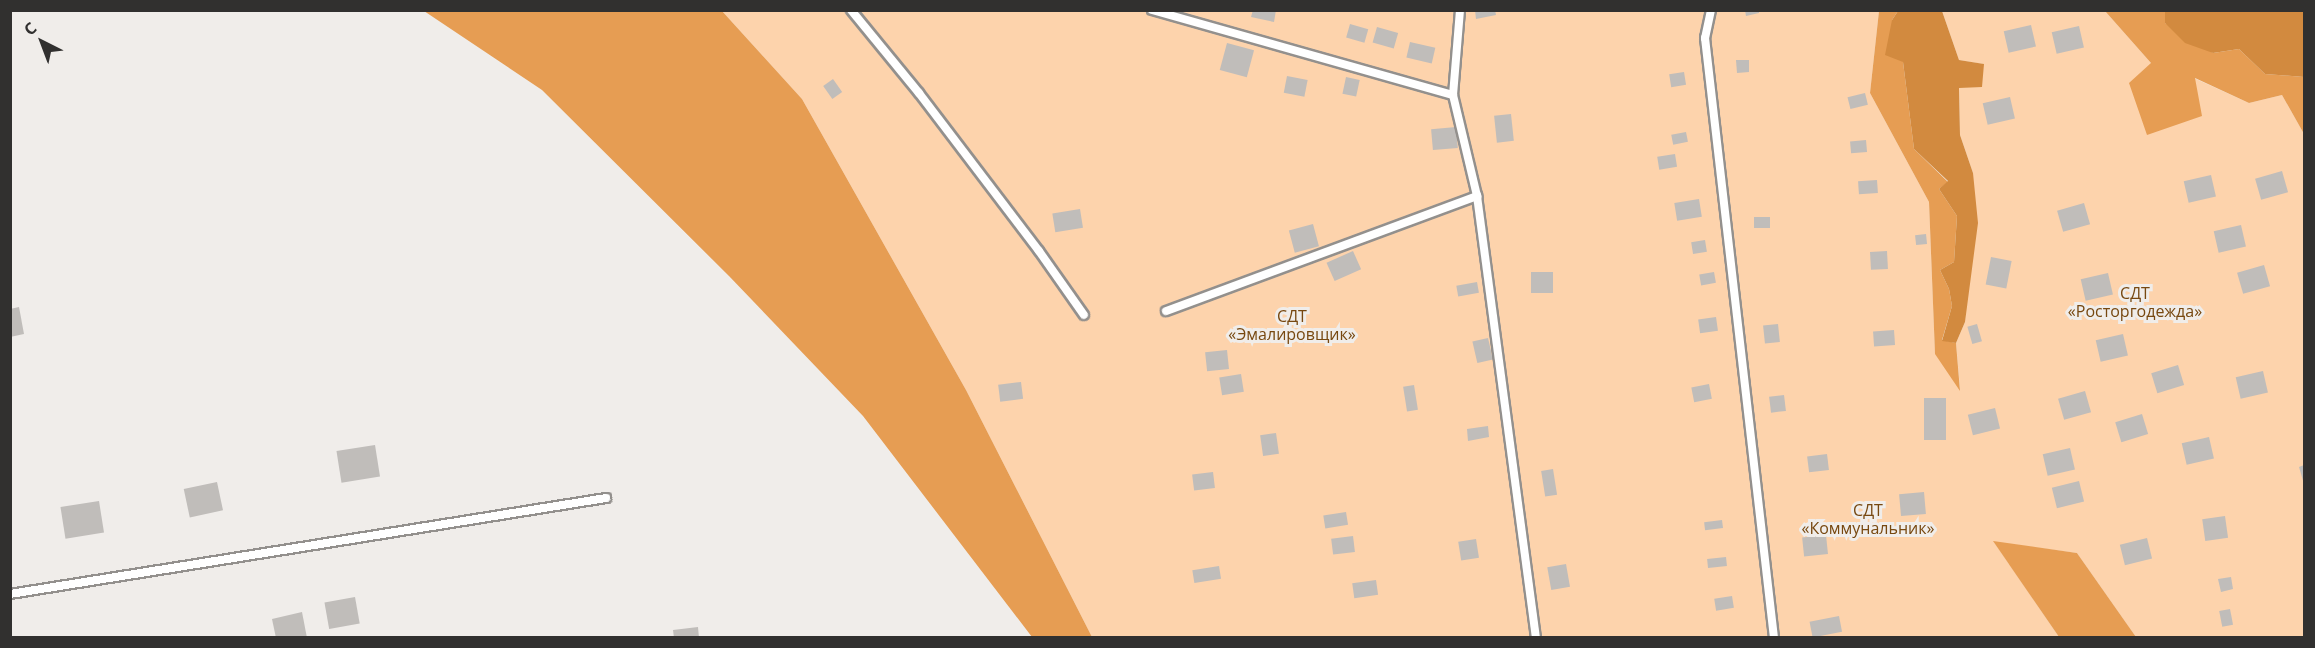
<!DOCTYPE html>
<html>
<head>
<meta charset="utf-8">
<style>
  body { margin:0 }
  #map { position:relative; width:2315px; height:648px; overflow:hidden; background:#f0edea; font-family:"Open Sans",sans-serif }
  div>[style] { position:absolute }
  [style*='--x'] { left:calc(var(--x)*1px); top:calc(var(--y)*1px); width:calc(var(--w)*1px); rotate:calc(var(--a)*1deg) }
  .green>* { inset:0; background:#fdd3ac }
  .forest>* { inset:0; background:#e69d53 }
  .water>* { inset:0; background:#d28a3f }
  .building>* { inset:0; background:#c0bdba; transform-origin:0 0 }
  .roads { filter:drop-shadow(2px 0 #93908d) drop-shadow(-2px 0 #93908d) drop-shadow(0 2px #93908d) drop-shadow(0 -2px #93908d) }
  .lane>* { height:8px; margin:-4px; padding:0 4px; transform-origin:4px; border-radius:4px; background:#fff }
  span { translate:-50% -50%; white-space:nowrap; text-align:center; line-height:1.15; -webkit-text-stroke:6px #f0edea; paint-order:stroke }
  .park-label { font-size:16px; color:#774810 }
  .frame { position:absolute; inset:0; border:12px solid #31302f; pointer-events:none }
  .north { position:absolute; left:12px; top:12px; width:60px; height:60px; -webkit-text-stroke:4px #f0edea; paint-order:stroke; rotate:318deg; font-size:16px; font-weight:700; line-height:24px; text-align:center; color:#31302f }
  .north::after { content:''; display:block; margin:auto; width:21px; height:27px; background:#31302f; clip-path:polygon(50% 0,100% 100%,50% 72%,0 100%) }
</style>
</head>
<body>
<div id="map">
  <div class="green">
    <i style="clip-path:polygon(722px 11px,1879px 11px,1870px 93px,1929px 202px,1935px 353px,1960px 389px,1956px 343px,1965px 322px,1973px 173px,1960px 135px,1959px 88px,1983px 64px,1959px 60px,1942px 11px,2105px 11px,2151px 63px,2194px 78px,2249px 103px,2282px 95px,2304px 134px,2304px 637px,2136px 637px,2077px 553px,1994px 542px,2059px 637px,1092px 637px,966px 390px,802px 99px)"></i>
  </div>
  <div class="forest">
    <i style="clip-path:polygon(424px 11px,722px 11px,802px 99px,966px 390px,1092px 637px,1032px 637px,863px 416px,729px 276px,542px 90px)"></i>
    <i style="clip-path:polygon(1879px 11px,1898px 11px,1892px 20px,1903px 62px,1914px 149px,1948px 182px,1939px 189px,1957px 216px,1954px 262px,1940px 270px,1949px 289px,1952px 306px,1942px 340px,1956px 343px,1960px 391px,1935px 354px,1929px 202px,1870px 93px)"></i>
    <i style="clip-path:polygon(2105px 11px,2165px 11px,2165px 23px,2213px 53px,2239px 49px,2265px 74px,2304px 77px,2304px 134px,2282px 95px,2249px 103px,2195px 78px,2202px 116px,2147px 135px,2129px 83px,2151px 63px)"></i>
    <i style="clip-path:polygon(1993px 541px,2077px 553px,2136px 637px,2059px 637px)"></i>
  </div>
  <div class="water">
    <i style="clip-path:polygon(1898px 11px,1942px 11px,1959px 60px,1984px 64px,1982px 87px,1959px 88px,1960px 135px,1973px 173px,1978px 223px,1965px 322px,1956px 343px,1942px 341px,1952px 306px,1949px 289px,1940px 270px,1954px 262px,1957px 216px,1939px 189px,1948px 181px,1914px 149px,1903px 62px,1885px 55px,1892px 20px)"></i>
    <i style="clip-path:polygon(2165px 11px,2304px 11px,2304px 77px,2265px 74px,2239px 49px,2213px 53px,2185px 43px,2165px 23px)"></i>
  </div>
  <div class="building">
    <i style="clip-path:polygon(1253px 10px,1276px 10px,1274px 22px,1251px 17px)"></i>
    <i style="clip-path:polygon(1475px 10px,1495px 10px,1496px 15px,1476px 19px)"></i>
    <i style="clip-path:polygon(1745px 10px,1759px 10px,1759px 13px,1746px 16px)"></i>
    <i style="left:1350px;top:24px;width:19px;height:14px;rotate:16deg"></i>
    <i style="left:2031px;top:25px;width:22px;height:28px;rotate:77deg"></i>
    <i style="left:2079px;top:26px;width:22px;height:28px;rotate:77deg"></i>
    <i style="left:1377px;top:27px;width:22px;height:16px;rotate:16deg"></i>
    <i style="left:1410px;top:42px;width:26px;height:16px;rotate:13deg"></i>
    <i style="left:1227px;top:43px;width:28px;height:28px;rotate:15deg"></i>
    <i style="clip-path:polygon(1736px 60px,1749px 60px,1749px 72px,1737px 73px)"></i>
    <i style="left:1684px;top:72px;width:13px;height:15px;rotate:81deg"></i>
    <i style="left:1287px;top:76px;width:21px;height:17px;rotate:11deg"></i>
    <i style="left:1346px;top:77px;width:14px;height:17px;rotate:12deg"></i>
    <i style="left:833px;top:79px;width:16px;height:12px;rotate:55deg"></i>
    <i style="left:1865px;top:93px;width:12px;height:18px;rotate:76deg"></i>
    <i style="left:2010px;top:97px;width:22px;height:28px;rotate:77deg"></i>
    <i style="left:1511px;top:114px;width:27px;height:17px;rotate:84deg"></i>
    <i style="left:1456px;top:127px;width:21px;height:25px;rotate:85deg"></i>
    <i style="left:1686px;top:132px;width:10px;height:15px;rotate:79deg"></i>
    <i style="left:1866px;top:140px;width:12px;height:16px;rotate:85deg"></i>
    <i style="left:1675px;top:154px;width:13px;height:18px;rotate:81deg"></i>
    <i style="left:2282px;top:171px;width:22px;height:28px;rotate:74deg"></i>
    <i style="left:2211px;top:175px;width:22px;height:28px;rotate:77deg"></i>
    <i style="left:1877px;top:180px;width:13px;height:19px;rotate:86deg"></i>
    <i style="left:1699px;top:199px;width:18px;height:25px;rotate:81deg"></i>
    <i style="left:2084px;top:203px;width:22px;height:28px;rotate:74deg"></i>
    <i style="left:1080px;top:209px;width:19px;height:28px;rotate:81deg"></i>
    <i style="left:1770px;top:217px;width:11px;height:16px;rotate:90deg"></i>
    <i style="left:1313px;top:224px;width:23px;height:25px;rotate:75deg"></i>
    <i style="left:2241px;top:225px;width:22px;height:28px;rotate:77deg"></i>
    <i style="left:1926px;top:234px;width:10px;height:11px;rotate:84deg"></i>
    <i style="left:1705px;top:240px;width:12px;height:14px;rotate:81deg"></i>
    <i style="left:1353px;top:251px;width:20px;height:29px;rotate:66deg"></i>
    <i style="left:1887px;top:251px;width:18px;height:17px;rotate:87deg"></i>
    <i style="left:1991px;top:257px;width:21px;height:28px;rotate:11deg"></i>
    <i style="left:2264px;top:265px;width:22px;height:28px;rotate:74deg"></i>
    <i style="left:1531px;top:272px;width:22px;height:21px"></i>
    <i style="left:1714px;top:272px;width:11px;height:15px;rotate:80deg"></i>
    <i style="left:2108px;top:273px;width:22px;height:28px;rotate:77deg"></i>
    <i style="left:1477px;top:282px;width:11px;height:21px;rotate:80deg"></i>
    <i style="clip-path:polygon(19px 307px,24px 334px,10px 337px,10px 309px)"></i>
    <i style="left:1716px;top:317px;width:14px;height:18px;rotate:82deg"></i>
    <i style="left:1778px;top:324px;width:18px;height:15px;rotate:84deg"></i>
    <i style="left:1977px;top:324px;width:18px;height:10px;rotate:74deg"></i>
    <i style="left:1894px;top:330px;width:15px;height:21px;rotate:86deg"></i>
    <i style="left:2123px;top:334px;width:22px;height:28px;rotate:77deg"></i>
    <i style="left:1488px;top:338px;width:22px;height:16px;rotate:77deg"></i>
    <i style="left:1227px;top:350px;width:19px;height:22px;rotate:84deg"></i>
    <i style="left:2178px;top:365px;width:21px;height:28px;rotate:73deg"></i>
    <i style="left:2263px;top:371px;width:22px;height:28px;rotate:77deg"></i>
    <i style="left:1241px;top:374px;width:18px;height:22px;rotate:81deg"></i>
    <i style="left:1021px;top:382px;width:17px;height:23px;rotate:83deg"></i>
    <i style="left:1709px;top:384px;width:15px;height:18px;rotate:79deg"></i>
    <i style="left:1414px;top:385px;width:25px;height:11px;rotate:81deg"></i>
    <i style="left:2085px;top:391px;width:22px;height:28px;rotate:74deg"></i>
    <i style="left:1784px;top:395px;width:16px;height:15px;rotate:83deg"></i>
    <i style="left:1924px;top:398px;width:22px;height:42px"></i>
    <i style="left:1995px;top:408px;width:21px;height:28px;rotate:76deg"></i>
    <i style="left:2142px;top:414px;width:21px;height:28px;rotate:73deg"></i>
    <i style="clip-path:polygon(1488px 426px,1489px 437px,1468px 441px,1467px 429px)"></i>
    <i style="left:1276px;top:433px;width:21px;height:16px;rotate:82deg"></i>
    <i style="left:2209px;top:437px;width:22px;height:28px;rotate:77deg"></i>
    <i style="left:375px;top:445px;width:32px;height:39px;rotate:81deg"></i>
    <i style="left:2070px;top:448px;width:22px;height:28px;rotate:77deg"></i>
    <i style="left:1827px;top:454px;width:16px;height:20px;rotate:83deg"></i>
    <i style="clip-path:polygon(2304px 465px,2304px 484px,2299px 467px)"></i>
    <i style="left:1553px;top:469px;width:26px;height:12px;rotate:81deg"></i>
    <i style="left:1213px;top:472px;width:16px;height:21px;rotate:83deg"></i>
    <i style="left:2079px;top:481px;width:21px;height:28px;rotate:76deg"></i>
    <i style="left:217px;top:482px;width:29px;height:34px;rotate:78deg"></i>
    <i style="left:1924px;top:492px;width:22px;height:25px;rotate:85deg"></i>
    <i style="left:99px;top:501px;width:32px;height:39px;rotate:81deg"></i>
    <i style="left:1346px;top:512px;width:13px;height:23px;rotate:81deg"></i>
    <i style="left:2225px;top:516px;width:22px;height:23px;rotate:82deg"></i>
    <i style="left:1722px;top:520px;width:8px;height:18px;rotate:83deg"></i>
    <i style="left:1826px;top:535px;width:19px;height:24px;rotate:84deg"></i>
    <i style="left:1353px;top:536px;width:16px;height:22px;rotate:83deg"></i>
    <i style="left:2147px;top:538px;width:21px;height:28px;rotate:76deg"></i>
    <i style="left:1476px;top:539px;width:19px;height:18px;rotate:81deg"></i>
    <i style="left:1726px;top:557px;width:9px;height:19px;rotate:84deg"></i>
    <i style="left:1566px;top:564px;width:23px;height:19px;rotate:80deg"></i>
    <i style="left:1219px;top:566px;width:13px;height:27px;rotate:81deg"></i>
    <i style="clip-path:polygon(2231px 577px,2233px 589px,2221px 592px,2218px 579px)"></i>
    <i style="left:1376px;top:580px;width:15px;height:24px;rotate:82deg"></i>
    <i style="left:1732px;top:596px;width:12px;height:18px;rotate:81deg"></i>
    <i style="left:355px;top:597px;width:27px;height:31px;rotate:80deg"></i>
    <i style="left:2230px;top:609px;width:16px;height:11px;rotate:79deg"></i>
    <i style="clip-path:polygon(302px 612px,307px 638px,276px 638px,272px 619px)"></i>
    <i style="left:1839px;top:616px;width:16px;height:30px;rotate:79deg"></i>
    <i style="clip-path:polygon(698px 627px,699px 638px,674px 638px,673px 630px)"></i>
  </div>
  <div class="roads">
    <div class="lane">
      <i style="--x:851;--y:10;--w:107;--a:50.7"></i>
      <i style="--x:919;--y:93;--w:198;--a:52.8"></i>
      <i style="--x:1039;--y:251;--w:78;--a:54.9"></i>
      <i style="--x:1152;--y:10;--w:313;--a:15.8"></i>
      <i style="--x:1460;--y:10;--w:85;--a:94.7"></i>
      <i style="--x:1453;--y:95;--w:104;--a:76.6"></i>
      <i style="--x:1477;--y:196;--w:446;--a:82.4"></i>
      <i style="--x:1711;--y:10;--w:29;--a:102"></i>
      <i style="--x:1705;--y:38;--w:604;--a:83.44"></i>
      <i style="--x:1166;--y:311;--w:332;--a:-20.3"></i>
      <i style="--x:10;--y:594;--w:604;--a:-9.15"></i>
    </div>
  </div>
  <div class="park-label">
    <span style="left:2135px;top:302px">СДТ<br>«Росторгодежда»</span>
    <span style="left:1292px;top:325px">СДТ<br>«Эмалировщик»</span>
    <span style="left:1868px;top:519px">СДТ<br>«Коммунальник»</span>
  </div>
  <div class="frame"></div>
  <div class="north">С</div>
</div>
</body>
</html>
